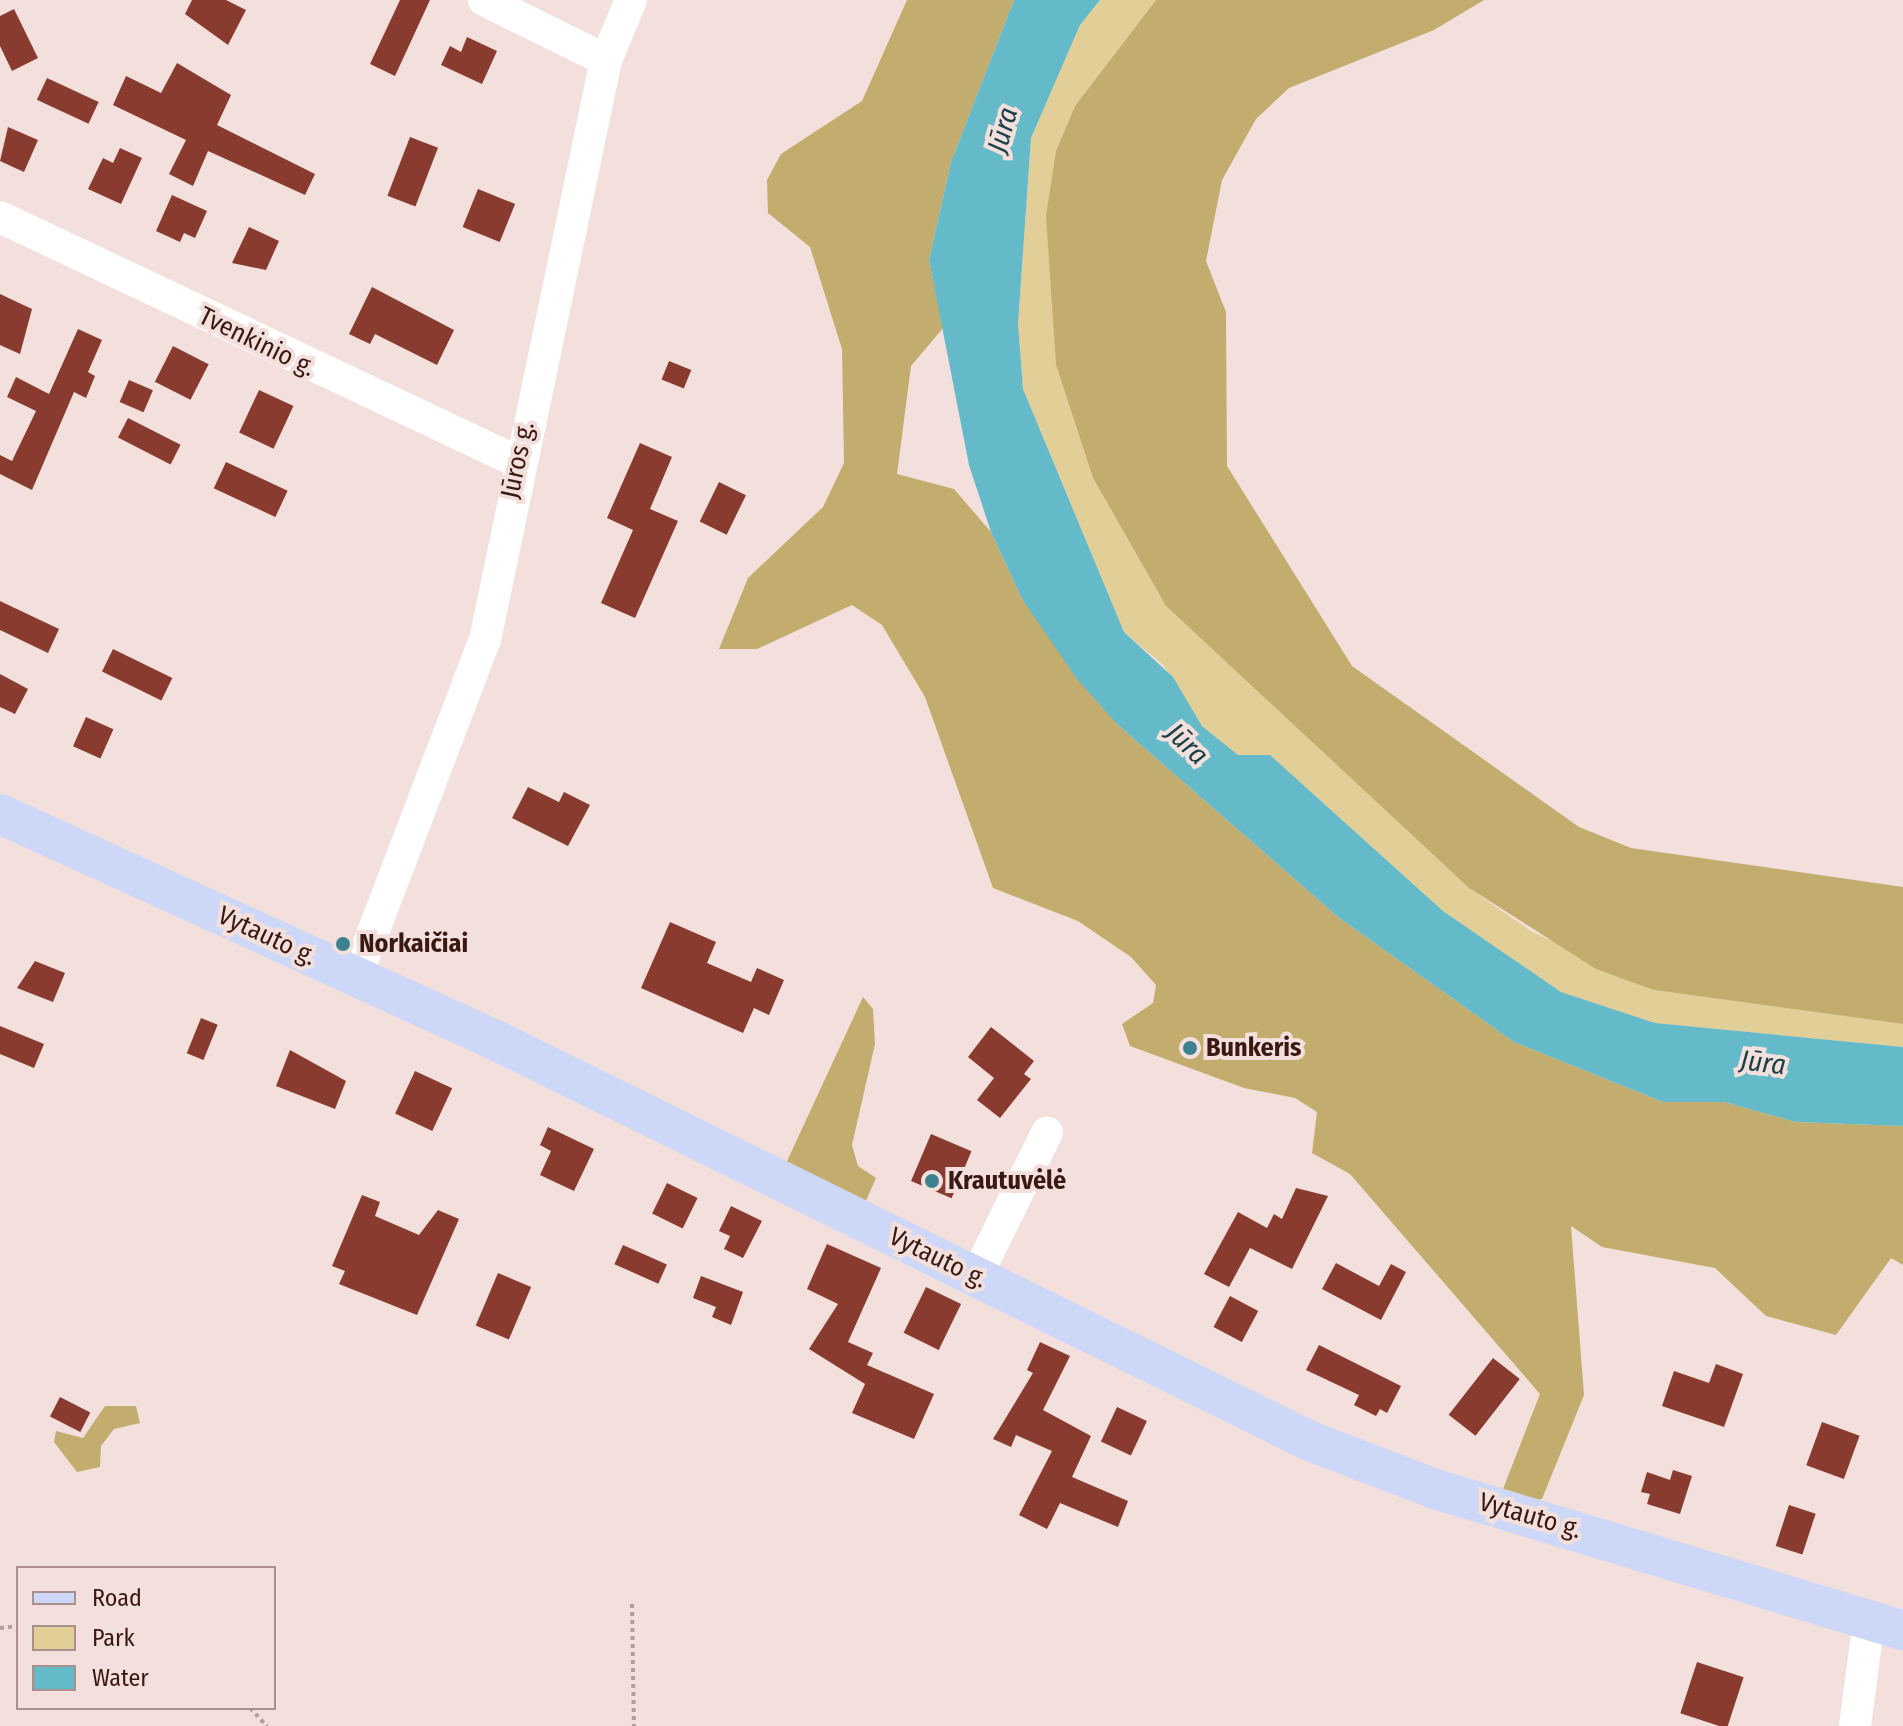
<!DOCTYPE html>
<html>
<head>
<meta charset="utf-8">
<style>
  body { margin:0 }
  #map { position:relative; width:1903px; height:1726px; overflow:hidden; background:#f3e0dc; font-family:"Fira Sans Condensed",sans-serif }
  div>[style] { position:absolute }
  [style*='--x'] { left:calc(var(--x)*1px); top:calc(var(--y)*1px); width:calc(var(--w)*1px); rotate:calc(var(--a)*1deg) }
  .green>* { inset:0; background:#e2cf98 }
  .forest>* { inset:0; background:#c2ac6e }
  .water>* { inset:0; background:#65baca }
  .building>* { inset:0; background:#883b2e; transform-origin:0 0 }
  .path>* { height:4px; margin-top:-2px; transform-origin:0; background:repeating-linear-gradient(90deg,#b49d98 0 4px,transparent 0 8px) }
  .minor>* { height:32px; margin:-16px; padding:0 16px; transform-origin:16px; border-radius:16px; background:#fff }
  .major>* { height:40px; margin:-20px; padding:0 20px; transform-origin:20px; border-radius:20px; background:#cdd7f7 }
  .dots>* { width:22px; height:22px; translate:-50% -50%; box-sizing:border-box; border:4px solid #f3e0dc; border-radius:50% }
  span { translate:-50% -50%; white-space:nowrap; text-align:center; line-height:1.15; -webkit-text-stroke:8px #f3e0dc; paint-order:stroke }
  .street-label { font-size:26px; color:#3a1913 }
  .poi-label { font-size:26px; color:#3a1913; font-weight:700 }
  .left { translate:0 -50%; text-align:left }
  .water-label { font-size:28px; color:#194148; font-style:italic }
  .legend { position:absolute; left:16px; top:1566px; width:260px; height:144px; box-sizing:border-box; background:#f3e0dc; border:2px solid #a9908c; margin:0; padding:10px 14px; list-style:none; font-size:24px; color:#3a1913 }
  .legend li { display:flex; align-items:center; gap:16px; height:40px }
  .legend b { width:40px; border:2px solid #a9908c }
</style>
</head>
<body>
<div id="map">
  <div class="green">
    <i style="clip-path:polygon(1100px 0,1156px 0,1075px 106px,1056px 151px,1047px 216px,1056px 365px,1093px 478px,1166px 606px,1469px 888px,1531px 931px,1654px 990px,1903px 1024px,1903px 1047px,1655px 1023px,1561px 992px,1443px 911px,1270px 755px,1238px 755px,1202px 726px,1163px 665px,1124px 632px,1023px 389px,1018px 324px,1031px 138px,1080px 25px)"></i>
  </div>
  <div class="forest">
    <i style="clip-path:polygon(907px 0,1014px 0,951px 162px,929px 260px,943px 328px,911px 366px,897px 474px,954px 489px,991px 532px,1022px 599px,1117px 724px,1338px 917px,1514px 1042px,1663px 1102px,1724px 1102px,1796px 1122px,1903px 1126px,1903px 1265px,1891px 1258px,1836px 1335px,1766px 1316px,1715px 1268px,1602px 1247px,1571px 1226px,1584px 1395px,1542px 1499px,1496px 1507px,1540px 1394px,1350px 1174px,1312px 1153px,1317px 1112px,1295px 1098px,1244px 1088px,1130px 1046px,1122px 1024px,1153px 1003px,1156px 985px,1131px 957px,1078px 921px,993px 888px,925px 697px,882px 625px,852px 605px,757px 649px,719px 649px,748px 578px,823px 507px,844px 463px,842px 349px,810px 247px,768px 213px,767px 180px,781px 154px,862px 101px)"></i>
    <i style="clip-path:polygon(1156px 0,1484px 0,1434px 30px,1289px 88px,1256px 119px,1222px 180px,1206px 261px,1226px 312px,1227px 466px,1352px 666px,1579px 827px,1631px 848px,1903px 887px,1903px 1024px,1654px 990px,1596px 969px,1469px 888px,1166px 606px,1093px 478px,1056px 365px,1046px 216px,1056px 151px,1075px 106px)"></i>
    <i style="clip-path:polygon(863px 997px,873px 1009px,875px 1044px,852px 1145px,858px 1166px,876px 1178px,861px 1212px,782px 1172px)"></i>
    <i style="clip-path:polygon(105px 1406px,136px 1406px,140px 1423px,114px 1429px,101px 1446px,100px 1467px,77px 1472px,54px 1442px,56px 1431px,83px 1438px)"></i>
  </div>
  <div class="water">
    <i style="clip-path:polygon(1014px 0,1100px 0,1080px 25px,1031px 138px,1018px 324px,1023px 389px,1124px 632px,1173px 677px,1202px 726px,1238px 755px,1270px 755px,1443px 911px,1561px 992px,1655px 1023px,1903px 1047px,1903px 1126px,1796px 1122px,1724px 1102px,1663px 1102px,1514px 1042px,1338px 917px,1117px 724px,1077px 679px,1022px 599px,991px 532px,969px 465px,929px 260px,951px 162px)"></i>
  </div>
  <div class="building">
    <i style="clip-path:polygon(192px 0,226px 0,246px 10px,228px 45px,185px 14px)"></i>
    <i style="clip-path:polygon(400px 0,430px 0,395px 76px,370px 64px)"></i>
    <i style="clip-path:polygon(14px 9px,38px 58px,12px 71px,0 46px,0 16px)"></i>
    <i style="clip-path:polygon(467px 37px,497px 51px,482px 84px,441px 65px,450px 46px,461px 52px)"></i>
    <i style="clip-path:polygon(177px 63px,231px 95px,217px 125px,315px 174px,305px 195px,208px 151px,193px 186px,169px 174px,186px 140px,113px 105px,126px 76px,161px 93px)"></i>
    <i style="left:47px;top:78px;width:57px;height:24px;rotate:25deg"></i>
    <i style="clip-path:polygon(8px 127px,38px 140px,24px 172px,0 161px)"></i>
    <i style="left:410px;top:137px;width:30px;height:63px;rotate:21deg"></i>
    <i style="clip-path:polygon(120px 148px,142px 158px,121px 204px,88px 189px,103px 158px,113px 163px)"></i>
    <i style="left:478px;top:189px;width:40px;height:41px;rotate:22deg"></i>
    <i style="clip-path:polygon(172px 195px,207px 211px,195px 238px,184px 233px,180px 242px,156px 231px)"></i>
    <i style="clip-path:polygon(249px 227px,279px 241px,266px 270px,232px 263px)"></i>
    <i style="clip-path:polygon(372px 287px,454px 330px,437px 365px,375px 334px,370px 344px,349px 334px)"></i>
    <i style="clip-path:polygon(0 294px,32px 309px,20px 354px,0 345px)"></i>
    <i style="clip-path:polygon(78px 329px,102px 340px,88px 372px,95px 376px,86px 398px,74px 392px,32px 490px,0 474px,0 455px,12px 461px,36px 411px,7px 397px,16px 377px,49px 394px)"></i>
    <i style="left:173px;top:346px;width:40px;height:40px;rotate:27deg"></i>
    <i style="left:669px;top:361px;width:24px;height:20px;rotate:22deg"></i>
    <i style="left:129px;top:380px;width:26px;height:24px;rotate:23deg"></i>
    <i style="left:259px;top:390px;width:38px;height:47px;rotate:25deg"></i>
    <i style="left:128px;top:418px;width:59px;height:22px;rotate:27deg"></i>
    <i style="clip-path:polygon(640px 443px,672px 457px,650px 509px,678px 521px,635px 618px,601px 603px,633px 530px,607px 518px)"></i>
    <i style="left:226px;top:462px;width:68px;height:29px;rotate:25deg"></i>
    <i style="left:719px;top:482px;width:30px;height:44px;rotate:26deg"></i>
    <i style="clip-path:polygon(0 601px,59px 629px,48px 653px,0 630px)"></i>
    <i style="left:113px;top:649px;width:66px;height:25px;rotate:26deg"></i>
    <i style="clip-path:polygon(0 674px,28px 689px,15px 714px,0 707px)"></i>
    <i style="left:86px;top:717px;width:30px;height:32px;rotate:24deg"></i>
    <i style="clip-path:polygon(528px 787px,559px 802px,564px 792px,590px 805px,568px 846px,512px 818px)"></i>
    <i style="clip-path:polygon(670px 922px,716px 942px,707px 963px,751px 982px,757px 968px,784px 980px,769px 1015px,754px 1008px,743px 1033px,641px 988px)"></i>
    <i style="clip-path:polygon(35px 961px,65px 973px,53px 1002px,17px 988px)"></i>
    <i style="left:201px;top:1018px;width:18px;height:38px;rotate:22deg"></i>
    <i style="clip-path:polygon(0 1026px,44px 1044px,34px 1068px,0 1054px)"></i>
    <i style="clip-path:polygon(991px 1027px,1034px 1061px,1024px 1074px,1031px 1079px,1000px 1118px,977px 1100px,994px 1078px,968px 1057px)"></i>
    <i style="clip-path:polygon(290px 1050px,346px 1081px,335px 1109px,276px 1086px)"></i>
    <i style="left:415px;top:1071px;width:41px;height:47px;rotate:25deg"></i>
    <i style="clip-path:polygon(548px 1127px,594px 1149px,574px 1191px,540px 1175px,551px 1151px,540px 1145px)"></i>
    <i style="left:931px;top:1134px;width:44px;height:51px;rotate:23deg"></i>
    <i style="left:667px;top:1183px;width:34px;height:34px;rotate:26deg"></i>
    <i style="clip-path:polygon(1296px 1188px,1328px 1196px,1292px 1269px,1250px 1248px,1229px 1287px,1204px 1274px,1238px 1212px,1267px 1228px,1274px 1214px,1282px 1219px)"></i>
    <i style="clip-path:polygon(362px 1195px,380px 1202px,375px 1216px,419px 1235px,438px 1210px,459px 1219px,417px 1315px,339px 1284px,345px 1271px,332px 1266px)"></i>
    <i style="clip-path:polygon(731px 1206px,762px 1221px,743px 1258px,724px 1249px,730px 1236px,719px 1231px)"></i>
    <i style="clip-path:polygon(827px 1244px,881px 1268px,848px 1342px,873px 1353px,867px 1365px,934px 1394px,914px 1439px,852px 1413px,865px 1384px,809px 1349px,838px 1304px,807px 1289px)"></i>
    <i style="left:623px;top:1245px;width:48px;height:21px;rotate:24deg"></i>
    <i style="clip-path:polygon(1336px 1263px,1379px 1286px,1391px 1264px,1406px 1272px,1381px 1320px,1322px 1289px)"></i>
    <i style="left:498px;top:1273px;width:36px;height:57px;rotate:23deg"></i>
    <i style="clip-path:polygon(701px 1276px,743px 1292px,731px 1325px,712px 1317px,716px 1307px,693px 1298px)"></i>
    <i style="left:926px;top:1287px;width:39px;height:51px;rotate:26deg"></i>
    <i style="left:1230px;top:1296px;width:32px;height:35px;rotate:28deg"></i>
    <i style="clip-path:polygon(1040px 1342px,1070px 1356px,1043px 1410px,1091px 1436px,1072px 1477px,1128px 1501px,1118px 1527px,1060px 1503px,1047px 1529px,1019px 1515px,1052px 1451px,1016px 1435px,1011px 1447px,993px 1439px,1033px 1373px,1027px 1370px)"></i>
    <i style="clip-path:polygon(1319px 1345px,1401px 1386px,1387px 1413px,1380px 1409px,1376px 1416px,1354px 1405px,1359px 1395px,1306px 1370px)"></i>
    <i style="left:1493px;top:1358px;width:34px;height:72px;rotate:38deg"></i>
    <i style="clip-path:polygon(1716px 1364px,1743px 1374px,1724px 1427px,1662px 1406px,1674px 1371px,1709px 1383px)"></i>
    <i style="left:60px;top:1397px;width:34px;height:22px;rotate:27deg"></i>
    <i style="left:1117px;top:1407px;width:33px;height:38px;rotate:25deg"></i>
    <i style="left:1822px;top:1422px;width:40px;height:46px;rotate:20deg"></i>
    <i style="clip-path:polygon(1673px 1470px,1692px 1476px,1680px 1514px,1647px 1504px,1650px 1494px,1641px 1492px,1647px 1472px,1670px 1480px)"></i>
    <i style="left:1789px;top:1505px;width:28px;height:43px;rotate:18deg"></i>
    <i style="left:1697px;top:1662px;width:49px;height:54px;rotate:18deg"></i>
  </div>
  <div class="path">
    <i style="--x:632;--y:1604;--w:122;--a:89.1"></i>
    <i style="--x:0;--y:1628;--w:18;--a:-6"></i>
    <i style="--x:250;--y:1708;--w:25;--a:47"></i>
  </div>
  <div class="minor">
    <i style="--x:484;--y:0;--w:136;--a:26.2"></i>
    <i style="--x:0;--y:217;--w:571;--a:25.31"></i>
    <i style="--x:356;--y:977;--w:361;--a:-69.1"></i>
    <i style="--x:485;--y:640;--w:592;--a:-78.22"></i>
    <i style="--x:606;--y:60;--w:65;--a:-67.4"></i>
    <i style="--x:976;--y:1277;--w:161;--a:-63.8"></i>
    <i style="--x:1855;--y:1726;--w:108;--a:-82.5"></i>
  </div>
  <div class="major">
    <i style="--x:0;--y:814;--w:544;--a:24.54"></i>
    <i style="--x:495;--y:1040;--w:908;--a:26.2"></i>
    <i style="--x:1310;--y:1441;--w:134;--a:21"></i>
    <i style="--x:1435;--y:1489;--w:489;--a:16.8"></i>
  </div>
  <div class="dots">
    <i style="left:343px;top:944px;background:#3d828f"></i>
    <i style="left:1190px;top:1048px;background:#3d828f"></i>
    <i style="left:932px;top:1181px;background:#3d828f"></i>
  </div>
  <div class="street-label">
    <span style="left:257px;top:342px;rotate:26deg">Tvenkinio g.</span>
    <span style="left:518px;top:460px;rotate:-78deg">Jūros g.</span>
    <span style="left:267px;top:936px;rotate:25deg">Vytauto g.</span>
    <span style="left:938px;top:1258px;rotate:26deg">Vytauto g.</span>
    <span style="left:1530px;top:1516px;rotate:16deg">Vytauto g.</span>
  </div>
  <div class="poi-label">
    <span class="left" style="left:359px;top:944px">Norkaičiai</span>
    <span class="left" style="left:1206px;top:1048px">Bunkeris</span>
    <span class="left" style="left:948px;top:1181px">Krautuvėlė</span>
  </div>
  <div class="water-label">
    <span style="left:1003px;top:130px;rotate:-74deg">Jūra</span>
    <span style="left:1187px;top:744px;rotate:44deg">Jūra</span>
    <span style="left:1763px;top:1063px;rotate:7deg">Jūra</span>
  </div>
  <ul class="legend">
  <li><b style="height:10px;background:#cdd7f7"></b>Road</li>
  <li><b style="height:22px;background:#e2cf98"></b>Park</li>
  <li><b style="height:22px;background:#65baca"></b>Water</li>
  </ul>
</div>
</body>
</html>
